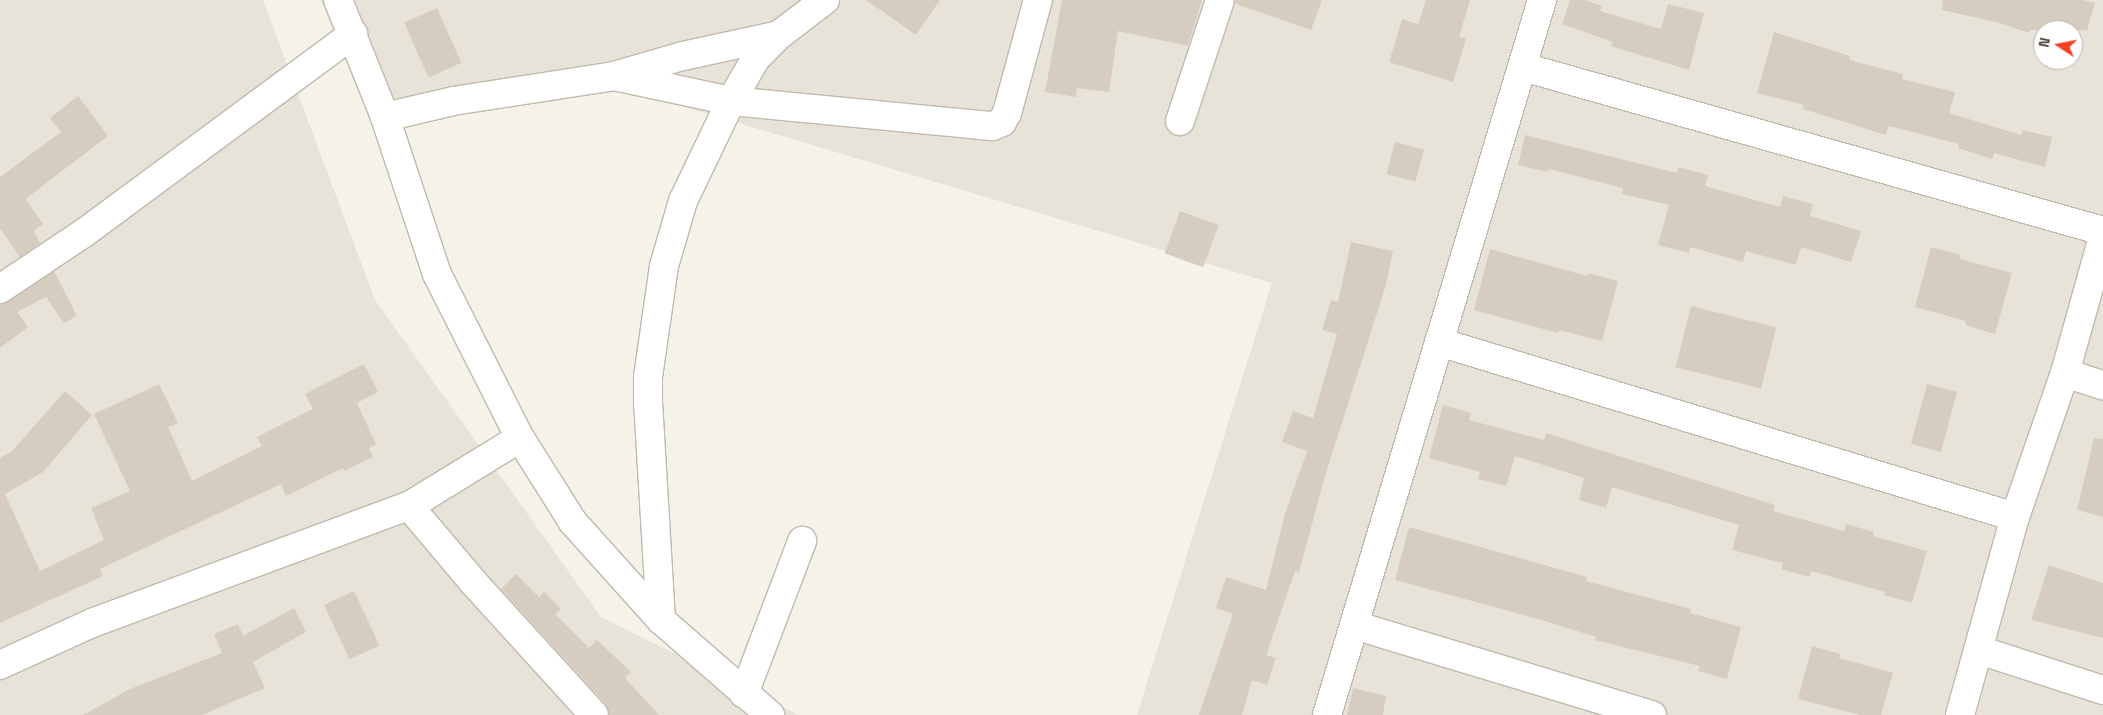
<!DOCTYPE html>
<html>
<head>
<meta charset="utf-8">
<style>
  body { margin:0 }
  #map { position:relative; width:2103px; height:715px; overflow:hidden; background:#f5f2ea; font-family:"Space Grotesk",sans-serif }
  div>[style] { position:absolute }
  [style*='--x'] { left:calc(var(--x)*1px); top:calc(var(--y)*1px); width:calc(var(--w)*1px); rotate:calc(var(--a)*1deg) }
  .residential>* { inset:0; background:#e8e3d9 }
  .building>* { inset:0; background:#d6cdc0; transform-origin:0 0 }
  .roads { filter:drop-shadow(1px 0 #c0b9ad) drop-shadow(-1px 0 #c0b9ad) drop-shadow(0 1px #c0b9ad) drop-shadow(0 -1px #c0b9ad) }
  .minor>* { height:28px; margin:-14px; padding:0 14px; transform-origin:14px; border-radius:14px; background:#fff }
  span { translate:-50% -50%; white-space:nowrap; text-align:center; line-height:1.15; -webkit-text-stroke:4px #fff; paint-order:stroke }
  .north { position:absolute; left:2033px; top:20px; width:50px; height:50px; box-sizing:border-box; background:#fff; border:1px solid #b6b3af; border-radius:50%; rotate:281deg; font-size:14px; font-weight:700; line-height:20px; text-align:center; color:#494238 }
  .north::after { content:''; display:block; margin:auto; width:18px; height:22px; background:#f44123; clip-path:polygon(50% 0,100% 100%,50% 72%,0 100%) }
</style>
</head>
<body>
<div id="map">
  <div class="residential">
    <i style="clip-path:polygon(0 0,263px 0,375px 300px,601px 617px,799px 715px,0 715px)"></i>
    <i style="clip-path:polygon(evenodd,321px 0,2103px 0,2103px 715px,1137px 715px,1272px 283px,565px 71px,367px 110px,321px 0,2043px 30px,2073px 30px,2073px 60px,2043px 60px,2043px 30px)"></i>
  </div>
  <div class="building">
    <i style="clip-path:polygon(866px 0,940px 0,916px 35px)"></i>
    <i style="clip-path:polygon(1062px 0,1202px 0,1188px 46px,1118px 31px,1109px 92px,1077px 88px,1076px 97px,1045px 92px)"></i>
    <i style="clip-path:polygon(1236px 0,1322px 0,1311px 30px,1236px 4px)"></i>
    <i style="clip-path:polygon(1426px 0,1470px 0,1459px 37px,1466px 39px,1453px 82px,1389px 62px,1402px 19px,1418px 24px)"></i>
    <i style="clip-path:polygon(1570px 0,1585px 0,1602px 6px,1600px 11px,1661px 29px,1668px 4px,1704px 13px,1689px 70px,1611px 46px,1613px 42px,1562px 24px)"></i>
    <i style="clip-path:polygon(1943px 0,2082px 0,2095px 3px,2087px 30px,2030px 30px,2029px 33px,2000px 23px,1942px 10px)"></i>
    <i style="left:437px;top:8px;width:60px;height:36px;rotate:66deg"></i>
    <i style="clip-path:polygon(1774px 32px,1850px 56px,1849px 60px,1903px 74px,1902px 79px,1955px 92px,1949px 113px,2021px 135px,2023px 130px,2052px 137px,2045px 167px,1994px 153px,1992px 159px,1958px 148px,1959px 144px,1889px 126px,1886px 135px,1803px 109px,1804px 105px,1757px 93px)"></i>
    <i style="clip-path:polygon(78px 96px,108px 136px,28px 197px,26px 200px,43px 224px,34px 231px,40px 243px,20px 257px,0 228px,0 177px,61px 132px,50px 118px)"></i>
    <i style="clip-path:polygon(1525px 135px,1677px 173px,1678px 167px,1708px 175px,1705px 186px,1780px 207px,1783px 196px,1813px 204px,1810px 216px,1861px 231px,1851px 262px,1801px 247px,1796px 265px,1746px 251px,1743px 262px,1690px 247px,1689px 253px,1658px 245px,1669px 205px,1622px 194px,1623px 188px,1549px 169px,1548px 172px,1518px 165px)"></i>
    <i style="left:1395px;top:142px;width:30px;height:33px;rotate:15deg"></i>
    <i style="left:1180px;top:211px;width:41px;height:45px;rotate:20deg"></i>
    <i style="clip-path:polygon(1351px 242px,1393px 251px,1386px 285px,1325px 476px,1299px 572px,1295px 571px,1266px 655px,1276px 658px,1267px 685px,1252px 680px,1242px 715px,1199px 715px,1233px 614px,1216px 608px,1226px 577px,1266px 590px,1285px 514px,1307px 451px,1282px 442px,1293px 411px,1313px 418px,1337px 334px,1322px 330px,1331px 300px,1338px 302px)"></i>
    <i style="clip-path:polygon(1931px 247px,1961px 255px,1960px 259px,2012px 273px,1995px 334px,1965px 325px,1966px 321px,1915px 307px)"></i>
    <i style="clip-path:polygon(1490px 249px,1587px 276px,1588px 273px,1618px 281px,1602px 341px,1559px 330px,1558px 333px,1474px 310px)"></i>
    <i style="clip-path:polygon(54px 271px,77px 316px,64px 323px,46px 297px,17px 312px,28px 327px,0 348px,0 304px)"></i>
    <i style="left:1691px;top:306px;width:88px;height:63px;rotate:14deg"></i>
    <i style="clip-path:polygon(364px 364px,378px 392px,357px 403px,376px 444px,369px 448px,373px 457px,344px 471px,343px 468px,286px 496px,281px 484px,100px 569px,103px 576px,0 623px,0 458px,12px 451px,65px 391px,92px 415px,43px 472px,5px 494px,40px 571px,104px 540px,91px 508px,130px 491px,94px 414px,159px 384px,178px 423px,168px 427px,192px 481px,262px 446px,257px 437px,313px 409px,305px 394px)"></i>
    <i style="left:1927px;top:384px;width:31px;height:62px;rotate:15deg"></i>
    <i style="clip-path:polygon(1443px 405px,1471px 413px,1469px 420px,1544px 440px,1546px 433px,1775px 505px,1773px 511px,1844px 531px,1846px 524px,1874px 532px,1873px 536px,1927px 551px,1912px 603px,1884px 595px,1885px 592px,1811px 571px,1809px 577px,1781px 569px,1783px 563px,1732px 550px,1739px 525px,1612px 487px,1606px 508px,1579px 500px,1584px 478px,1515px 456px,1506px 486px,1478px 479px,1480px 472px,1429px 458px)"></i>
    <i style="clip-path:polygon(2094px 438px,2103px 439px,2103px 517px,2077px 510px)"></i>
    <i style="clip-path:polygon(1409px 527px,1587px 577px,1586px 581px,1691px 609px,1690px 613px,1741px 627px,1727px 679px,1698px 671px,1700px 666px,1595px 640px,1596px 637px,1545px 621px,1395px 580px)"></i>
    <i style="clip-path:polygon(2049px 565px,2103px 583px,2103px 638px,2031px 620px)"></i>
    <i style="clip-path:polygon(516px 574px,539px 597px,544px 592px,561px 609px,555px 614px,589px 648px,597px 640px,631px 672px,625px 678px,659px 715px,609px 715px,606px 704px,501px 589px)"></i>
    <i style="left:354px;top:591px;width:60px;height:33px;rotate:65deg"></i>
    <i style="clip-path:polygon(294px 608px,306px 632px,253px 662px,265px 688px,202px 715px,83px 715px,130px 689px,222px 653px,214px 634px,238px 624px,243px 636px)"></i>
    <i style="clip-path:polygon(1812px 646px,1840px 654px,1839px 658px,1893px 673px,1881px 715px,1860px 715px,1798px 699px)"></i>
    <i style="clip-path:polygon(1353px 688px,1386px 696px,1383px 715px,1347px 715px)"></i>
  </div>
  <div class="roads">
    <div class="minor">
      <i style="--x:338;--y:0;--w:126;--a:68.1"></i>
      <i style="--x:385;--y:117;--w:165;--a:71.7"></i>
      <i style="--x:437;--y:274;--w:184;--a:63.2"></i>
      <i style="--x:520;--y:438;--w:99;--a:57.8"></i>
      <i style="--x:573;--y:522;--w:132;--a:48.1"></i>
      <i style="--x:661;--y:620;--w:145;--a:41.1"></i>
      <i style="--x:1523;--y:67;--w:603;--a:15.79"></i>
      <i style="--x:614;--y:76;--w:120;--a:12.1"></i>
      <i style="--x:731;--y:101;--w:263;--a:5.5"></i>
      <i style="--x:993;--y:126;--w:10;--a:-24"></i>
      <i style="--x:1002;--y:122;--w:10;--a:-61"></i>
      <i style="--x:1007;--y:113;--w:117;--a:-74.7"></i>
      <i style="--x:385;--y:117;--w:70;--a:-13.2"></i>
      <i style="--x:453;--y:101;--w:163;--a:-8.8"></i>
      <i style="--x:614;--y:76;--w:72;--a:-16.2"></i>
      <i style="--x:683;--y:56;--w:98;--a:-12.3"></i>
      <i style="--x:1180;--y:121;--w:127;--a:-71.7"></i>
      <i style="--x:0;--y:289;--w:101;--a:-33.7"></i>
      <i style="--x:84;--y:233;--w:335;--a:-36.5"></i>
      <i style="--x:1439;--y:342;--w:602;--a:16.9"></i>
      <i style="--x:2065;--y:373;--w:40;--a:18"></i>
      <i style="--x:409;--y:506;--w:130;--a:-31.5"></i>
      <i style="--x:661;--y:620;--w:216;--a:-93.4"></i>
      <i style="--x:648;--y:404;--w:27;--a:-90"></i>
      <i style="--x:648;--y:377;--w:112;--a:-81.8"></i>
      <i style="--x:664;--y:266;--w:68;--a:-73.7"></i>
      <i style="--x:683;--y:201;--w:111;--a:-64.4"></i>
      <i style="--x:731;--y:101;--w:50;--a:-59.8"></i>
      <i style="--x:756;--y:58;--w:33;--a:-45"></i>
      <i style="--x:779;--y:35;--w:58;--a:-37.3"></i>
      <i style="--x:1357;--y:626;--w:308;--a:16.8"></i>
      <i style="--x:1979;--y:650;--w:130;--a:17.9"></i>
      <i style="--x:0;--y:665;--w:101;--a:-24.5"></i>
      <i style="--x:92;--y:623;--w:338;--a:-20.3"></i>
      <i style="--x:409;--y:506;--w:101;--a:49.8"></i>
      <i style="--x:474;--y:583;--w:178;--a:47.7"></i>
      <i style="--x:744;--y:694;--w:164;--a:-69.2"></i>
      <i style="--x:1327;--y:715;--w:747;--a:-73.26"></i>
      <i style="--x:1960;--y:715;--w:205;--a:-74.5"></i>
      <i style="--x:2015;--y:517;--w:152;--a:-70.9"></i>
      <i style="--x:2065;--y:373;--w:141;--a:-74.4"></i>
    </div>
  </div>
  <div class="north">N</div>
</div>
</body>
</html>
